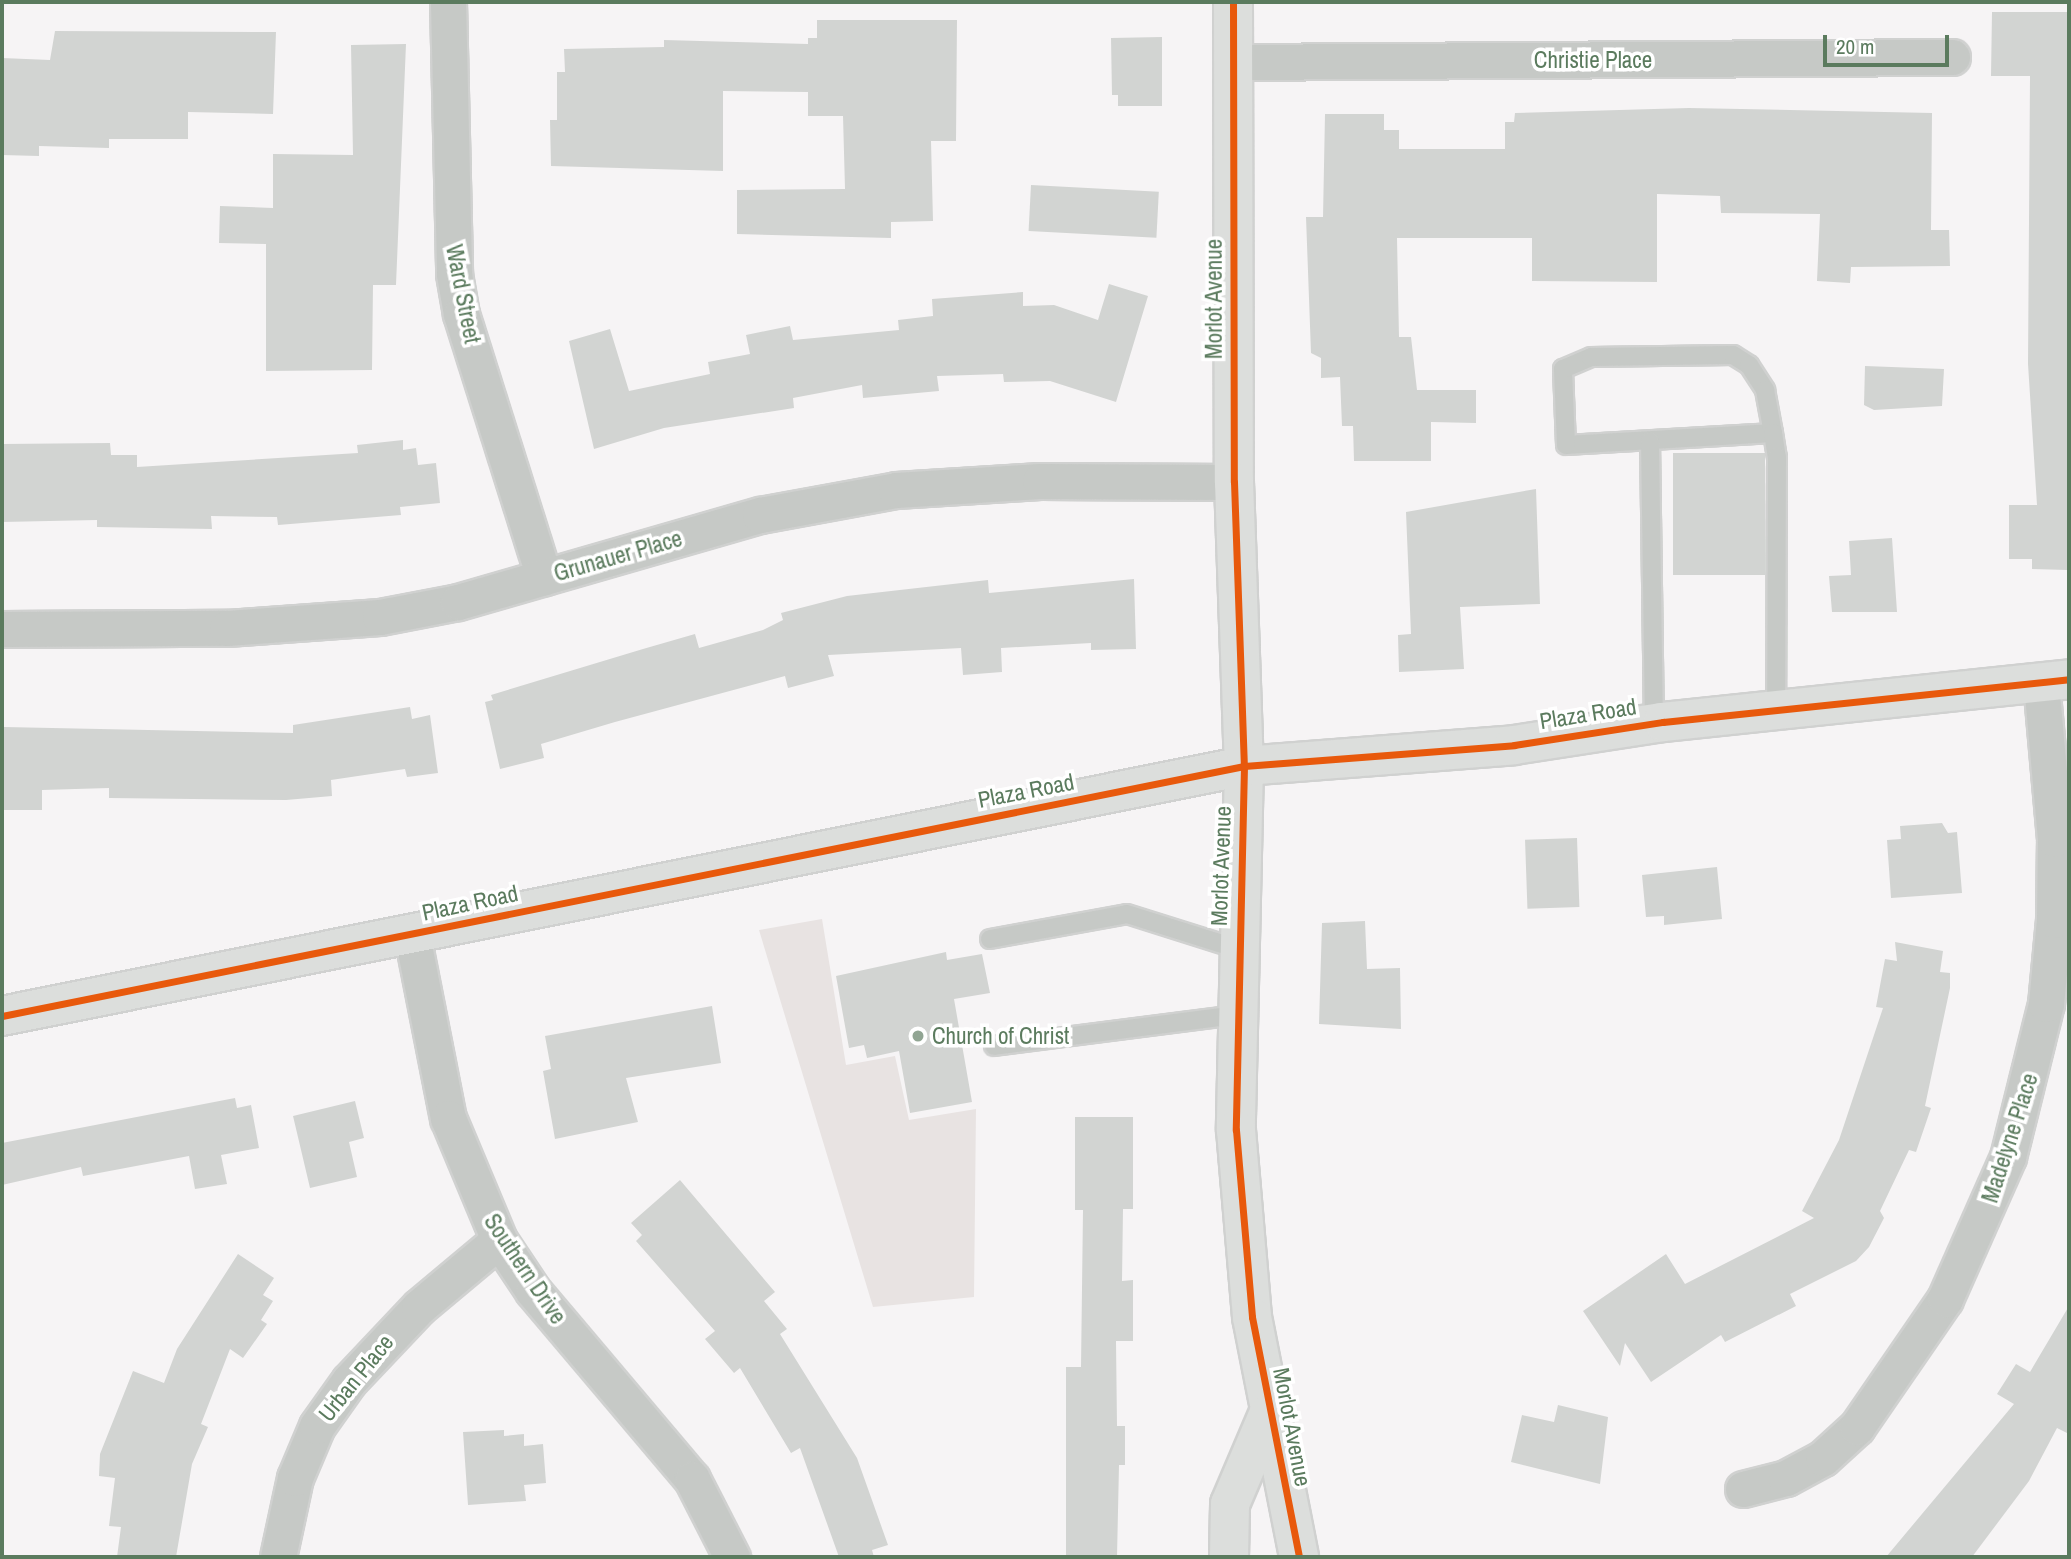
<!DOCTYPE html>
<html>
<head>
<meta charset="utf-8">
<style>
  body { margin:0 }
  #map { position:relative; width:2071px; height:1559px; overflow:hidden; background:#f6f4f5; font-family:"Archivo Narrow",sans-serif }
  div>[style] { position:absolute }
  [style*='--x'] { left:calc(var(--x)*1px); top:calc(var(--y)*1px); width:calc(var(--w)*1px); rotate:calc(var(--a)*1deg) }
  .green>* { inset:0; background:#e8e3e2 }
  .building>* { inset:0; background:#d2d4d2; transform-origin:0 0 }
  .roads { filter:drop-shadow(2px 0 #d0d1d0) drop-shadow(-2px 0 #d0d1d0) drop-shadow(0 2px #d0d1d0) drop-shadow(0 -2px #d0d1d0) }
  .lane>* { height:18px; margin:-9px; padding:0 9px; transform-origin:9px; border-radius:9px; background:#c6c9c6 }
  .street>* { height:35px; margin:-17.5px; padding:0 17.5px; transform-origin:17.5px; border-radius:17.5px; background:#c6c9c6 }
  .secondary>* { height:38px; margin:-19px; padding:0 19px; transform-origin:19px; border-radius:19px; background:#dcdedc }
  .cycleway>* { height:7px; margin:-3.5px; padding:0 3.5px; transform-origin:3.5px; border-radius:3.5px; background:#e8590c }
  .dots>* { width:19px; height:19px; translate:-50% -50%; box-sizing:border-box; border:4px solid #fff; border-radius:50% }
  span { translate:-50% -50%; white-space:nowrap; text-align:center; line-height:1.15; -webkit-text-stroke:7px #fff; paint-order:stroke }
  .street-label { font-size:23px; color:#5b7b5e }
  .poi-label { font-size:23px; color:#5b7b5e }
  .left { translate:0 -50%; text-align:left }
  .frame { position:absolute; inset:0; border:4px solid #5b7b5e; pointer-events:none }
  .scale { position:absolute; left:1823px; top:35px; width:126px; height:32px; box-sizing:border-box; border:4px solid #5b7b5e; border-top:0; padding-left:9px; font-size:21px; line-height:24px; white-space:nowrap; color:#5b7b5e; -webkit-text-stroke:5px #fff; paint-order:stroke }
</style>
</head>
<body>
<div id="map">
  <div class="green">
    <i style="clip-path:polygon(822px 919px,846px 1065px,895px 1056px,909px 1120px,976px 1109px,974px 1297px,873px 1307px,759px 930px)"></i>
  </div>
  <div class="building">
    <i style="clip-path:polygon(1992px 12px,2069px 12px,2067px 570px,2032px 569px,2032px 559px,2009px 559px,2009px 505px,2037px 505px,2028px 364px,2030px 76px,1991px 76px)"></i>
    <i style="clip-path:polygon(817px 20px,957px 20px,956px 141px,931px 141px,933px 221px,891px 222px,891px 238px,737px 234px,737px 190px,845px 189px,843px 116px,808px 116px,808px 92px,723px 91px,723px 171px,551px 166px,550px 120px,557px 120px,557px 72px,565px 72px,564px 49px,664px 47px,664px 40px,808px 44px,808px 38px,817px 38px)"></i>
    <i style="clip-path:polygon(55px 31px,276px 32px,273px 114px,188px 112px,188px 139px,109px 139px,109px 148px,39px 146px,39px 156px,2px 155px,2px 58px,50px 60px)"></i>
    <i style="clip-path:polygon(1162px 37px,1162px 106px,1118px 106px,1118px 95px,1112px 95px,1111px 38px)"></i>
    <i style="clip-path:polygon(406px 44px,396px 285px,373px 285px,372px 370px,266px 371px,266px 244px,219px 243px,220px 206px,273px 208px,273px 154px,353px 155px,351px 45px)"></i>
    <i style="clip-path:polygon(1689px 108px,1932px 113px,1931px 230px,1949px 230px,1950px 266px,1851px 267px,1850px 283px,1817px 281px,1820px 214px,1721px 213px,1720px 196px,1657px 194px,1657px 282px,1532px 281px,1532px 238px,1397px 238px,1399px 337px,1411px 337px,1417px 390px,1476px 390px,1476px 423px,1431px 422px,1431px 461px,1354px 461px,1353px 426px,1342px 426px,1340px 377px,1321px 378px,1321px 358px,1311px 353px,1306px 217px,1323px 217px,1325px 114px,1384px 114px,1384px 130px,1399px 130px,1399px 149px,1505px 149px,1505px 122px,1514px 122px,1515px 113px)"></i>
    <i style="left:1031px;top:185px;width:128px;height:46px;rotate:3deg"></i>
    <i style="clip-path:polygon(1109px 284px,1148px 296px,1116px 402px,1050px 381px,1004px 382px,1003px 374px,937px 376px,939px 391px,863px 398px,862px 385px,793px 398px,794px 408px,664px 428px,594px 449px,569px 341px,610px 329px,629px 391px,710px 374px,708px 362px,750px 354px,746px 335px,790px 326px,793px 340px,899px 330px,898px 320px,933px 316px,932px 299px,1023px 292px,1023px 306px,1054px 305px,1098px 320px)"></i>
    <i style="clip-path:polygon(1865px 366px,1944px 369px,1942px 406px,1874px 410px,1864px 405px)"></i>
    <i style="clip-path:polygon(403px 440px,403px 450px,416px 448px,418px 465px,436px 463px,440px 503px,400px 507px,401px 515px,278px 525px,277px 517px,211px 516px,212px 529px,97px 527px,97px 520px,2px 522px,2px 444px,110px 443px,111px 455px,137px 455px,137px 467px,358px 453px,357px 445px)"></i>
    <i style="left:1765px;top:453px;width:122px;height:92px;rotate:90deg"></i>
    <i style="clip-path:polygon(1536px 489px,1540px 604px,1460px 607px,1464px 669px,1399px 672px,1398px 635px,1411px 634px,1406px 512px)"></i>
    <i style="clip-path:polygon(1892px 538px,1897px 612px,1832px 612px,1829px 576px,1851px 575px,1849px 541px)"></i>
    <i style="clip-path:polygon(1134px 579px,1136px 649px,1091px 650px,1091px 643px,1001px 648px,1002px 672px,963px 675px,961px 648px,828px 655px,834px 676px,788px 688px,785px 676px,615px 722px,541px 744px,544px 758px,500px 769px,485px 702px,493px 700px,491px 695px,643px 649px,695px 634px,699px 648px,763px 630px,783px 620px,781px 613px,847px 596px,988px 580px,989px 593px)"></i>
    <i style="clip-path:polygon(410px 707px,412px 719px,430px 715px,438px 773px,407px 777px,405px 769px,331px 780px,332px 796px,286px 800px,109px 798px,109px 788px,42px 790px,42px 810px,2px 810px,4px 727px,293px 733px,293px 725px)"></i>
    <i style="clip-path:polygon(1942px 823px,1948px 833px,1957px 832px,1962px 893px,1891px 898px,1887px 840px,1901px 839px,1900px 826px)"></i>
    <i style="left:1577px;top:838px;width:69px;height:52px;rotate:88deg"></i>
    <i style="clip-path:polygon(1717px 867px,1722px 919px,1664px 925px,1664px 916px,1646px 917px,1642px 875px)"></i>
    <i style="clip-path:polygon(1365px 921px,1367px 969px,1400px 968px,1401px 1029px,1319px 1024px,1322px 923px)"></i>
    <i style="clip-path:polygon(1895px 942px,1943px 951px,1940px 972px,1950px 973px,1950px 988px,1925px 1106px,1931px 1108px,1916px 1152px,1909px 1150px,1880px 1211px,1884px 1218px,1869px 1247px,1856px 1261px,1790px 1294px,1796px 1306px,1725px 1342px,1721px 1335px,1651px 1382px,1625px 1343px,1620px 1366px,1583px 1311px,1666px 1254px,1685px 1284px,1814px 1218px,1802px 1211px,1839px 1140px,1883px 1008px,1876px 1007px,1885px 959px,1897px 961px)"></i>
    <i style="clip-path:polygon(946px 952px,947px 960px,982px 954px,990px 993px,954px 999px,972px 1102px,910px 1113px,899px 1051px,867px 1058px,864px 1045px,849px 1048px,836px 976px)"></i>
    <i style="clip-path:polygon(712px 1006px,721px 1063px,626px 1078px,638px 1122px,555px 1139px,543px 1071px,551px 1069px,545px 1036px)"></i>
    <i style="clip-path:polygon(235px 1098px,237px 1108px,251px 1105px,259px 1148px,221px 1155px,227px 1184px,195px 1189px,189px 1156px,83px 1176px,81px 1167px,2px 1185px,2px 1143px)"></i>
    <i style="clip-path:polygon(355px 1101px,364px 1138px,349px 1142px,357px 1177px,310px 1188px,293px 1116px)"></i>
    <i style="clip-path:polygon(1075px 1117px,1133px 1117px,1133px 1209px,1123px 1209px,1122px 1281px,1133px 1280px,1133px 1341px,1116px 1341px,1117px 1426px,1125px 1426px,1125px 1465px,1119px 1465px,1117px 1557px,1066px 1557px,1066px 1367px,1081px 1367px,1083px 1210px,1075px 1210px)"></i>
    <i style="clip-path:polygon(680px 1180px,775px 1292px,764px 1301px,787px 1329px,780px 1334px,857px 1458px,888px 1545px,872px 1550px,874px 1557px,839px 1557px,800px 1448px,791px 1453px,740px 1368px,734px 1373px,705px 1339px,715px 1331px,636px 1241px,642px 1235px,631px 1223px)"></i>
    <i style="clip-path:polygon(238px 1254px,274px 1278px,263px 1295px,273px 1301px,261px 1320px,267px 1324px,243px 1358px,230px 1349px,201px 1424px,208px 1427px,192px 1464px,176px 1557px,117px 1557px,121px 1527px,109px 1526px,115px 1478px,99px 1476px,100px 1454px,133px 1371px,164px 1383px,177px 1349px)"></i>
    <i style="clip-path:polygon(2069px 1306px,2069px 1434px,2057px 1428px,2029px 1481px,1972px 1557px,1886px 1557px,2014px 1404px,1997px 1394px,2016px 1364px,2030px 1372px)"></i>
    <i style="clip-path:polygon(1558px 1405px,1608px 1417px,1600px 1484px,1511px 1462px,1522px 1415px,1554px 1422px)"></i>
    <i style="clip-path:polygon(504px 1430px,504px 1436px,524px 1434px,524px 1446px,543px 1444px,546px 1483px,524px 1485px,526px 1501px,468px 1505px,463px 1432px)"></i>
  </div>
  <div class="roads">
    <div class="lane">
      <i style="--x:1773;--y:433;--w:207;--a:176.7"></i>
      <i style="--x:1566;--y:445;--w:76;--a:-92.3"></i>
      <i style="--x:1563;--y:369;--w:30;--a:-23"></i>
      <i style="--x:1591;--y:357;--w:142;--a:-0.8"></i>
      <i style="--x:1733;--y:355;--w:19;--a:32"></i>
      <i style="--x:1749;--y:365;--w:30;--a:57"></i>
      <i style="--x:1765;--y:390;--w:44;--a:79.5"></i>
      <i style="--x:1773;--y:433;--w:24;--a:81"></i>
      <i style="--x:1777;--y:457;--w:252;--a:90.2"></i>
      <i style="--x:1650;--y:441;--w:282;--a:89.2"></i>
      <i style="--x:990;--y:939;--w:139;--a:-10.3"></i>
      <i style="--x:1127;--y:914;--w:116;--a:17.5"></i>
      <i style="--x:994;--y:1046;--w:244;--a:-7.3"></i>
    </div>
    <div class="street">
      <i style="--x:448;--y:2;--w:272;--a:88.7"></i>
      <i style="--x:454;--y:274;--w:41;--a:80.1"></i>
      <i style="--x:461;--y:314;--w:276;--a:72.5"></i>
      <i style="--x:1233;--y:62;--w:719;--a:-0.4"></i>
      <i style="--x:2;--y:629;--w:225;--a:-0.3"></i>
      <i style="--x:227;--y:628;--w:153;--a:-4.1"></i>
      <i style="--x:380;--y:617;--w:79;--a:-10.9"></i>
      <i style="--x:458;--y:602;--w:314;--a:-16.1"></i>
      <i style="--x:760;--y:515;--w:138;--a:-10.4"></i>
      <i style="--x:896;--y:490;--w:144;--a:-3.6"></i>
      <i style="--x:1040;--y:481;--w:194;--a:0.3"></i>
      <i style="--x:412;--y:935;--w:187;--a:78.9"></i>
      <i style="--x:448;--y:1118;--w:132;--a:67.3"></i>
      <i style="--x:499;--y:1240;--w:61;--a:56.3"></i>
      <i style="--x:533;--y:1291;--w:246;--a:49.8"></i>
      <i style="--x:692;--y:1479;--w:88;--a:62.9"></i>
      <i style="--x:1743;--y:1489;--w:44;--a:-14.3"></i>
      <i style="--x:1786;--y:1478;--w:42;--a:-28.4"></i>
      <i style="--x:1823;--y:1458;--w:46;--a:-42.4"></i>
      <i style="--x:1857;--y:1427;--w:155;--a:-55.5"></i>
      <i style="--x:1945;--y:1299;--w:155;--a:-66.1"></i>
      <i style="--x:2008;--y:1157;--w:158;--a:-76.1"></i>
      <i style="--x:2046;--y:1004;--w:84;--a:-84.6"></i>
      <i style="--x:2054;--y:920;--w:81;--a:-89.3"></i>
      <i style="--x:2055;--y:839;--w:158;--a:-95.1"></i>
      <i style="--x:278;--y:1557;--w:81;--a:-77.9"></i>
      <i style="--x:295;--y:1478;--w:56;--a:-67.1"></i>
      <i style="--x:317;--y:1426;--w:55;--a:-54.6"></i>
      <i style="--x:349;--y:1381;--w:102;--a:-46.6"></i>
      <i style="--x:419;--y:1307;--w:104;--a:-39.9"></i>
    </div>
    <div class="secondary">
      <i style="--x:1233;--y:2;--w:480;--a:89.9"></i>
      <i style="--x:1234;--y:482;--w:284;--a:88"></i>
      <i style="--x:1244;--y:766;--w:364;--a:91.3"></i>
      <i style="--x:1236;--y:1130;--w:188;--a:85.1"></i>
      <i style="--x:1252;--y:1317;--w:245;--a:78.9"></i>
      <i style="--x:2;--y:1016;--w:1267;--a:-11.38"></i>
      <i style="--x:1244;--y:766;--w:271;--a:-4.4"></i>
      <i style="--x:1514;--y:745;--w:151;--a:-8.8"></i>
      <i style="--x:1663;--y:722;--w:408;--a:-6"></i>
      <i style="--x:1229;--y:1557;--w:53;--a:-88.9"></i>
      <i style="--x:1230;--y:1504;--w:97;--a:-66.9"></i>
    </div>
  </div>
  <div class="cycleway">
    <i style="--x:1233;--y:2;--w:480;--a:89.9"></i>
    <i style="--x:1234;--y:482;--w:284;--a:88"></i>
    <i style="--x:1244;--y:766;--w:364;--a:91.3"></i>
    <i style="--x:1236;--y:1130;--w:188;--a:85.1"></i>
    <i style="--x:1252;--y:1317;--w:245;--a:78.9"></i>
    <i style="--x:2;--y:1016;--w:1267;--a:-11.38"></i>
    <i style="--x:1244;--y:766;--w:271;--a:-4.4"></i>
    <i style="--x:1514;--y:745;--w:151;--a:-8.8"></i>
    <i style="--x:1663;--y:722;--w:408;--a:-6"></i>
  </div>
  <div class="dots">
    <i style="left:918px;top:1036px;background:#91a593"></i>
  </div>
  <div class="street-label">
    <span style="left:1593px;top:60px">Christie Place</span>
    <span style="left:463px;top:294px;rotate:79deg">Ward Street</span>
    <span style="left:1214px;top:299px;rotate:-90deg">Morlot Avenue</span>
    <span style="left:618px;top:556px;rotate:-16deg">Grunauer Place</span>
    <span style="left:1588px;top:714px;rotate:-9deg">Plaza Road</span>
    <span style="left:1026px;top:791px;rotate:-11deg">Plaza Road</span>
    <span style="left:1221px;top:866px;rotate:-88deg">Morlot Avenue</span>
    <span style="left:470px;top:903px;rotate:-12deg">Plaza Road</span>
    <span style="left:2010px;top:1138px;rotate:-72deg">Madelyne Place</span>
    <span style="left:525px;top:1269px;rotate:56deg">Southern Drive</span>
    <span style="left:356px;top:1378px;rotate:-51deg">Urban Place</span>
    <span style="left:1292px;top:1427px;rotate:79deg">Morlot Avenue</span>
  </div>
  <div class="poi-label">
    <span class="left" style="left:932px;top:1036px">Church of Christ</span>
  </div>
  <div class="frame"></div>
  <div class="scale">20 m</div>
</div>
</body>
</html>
